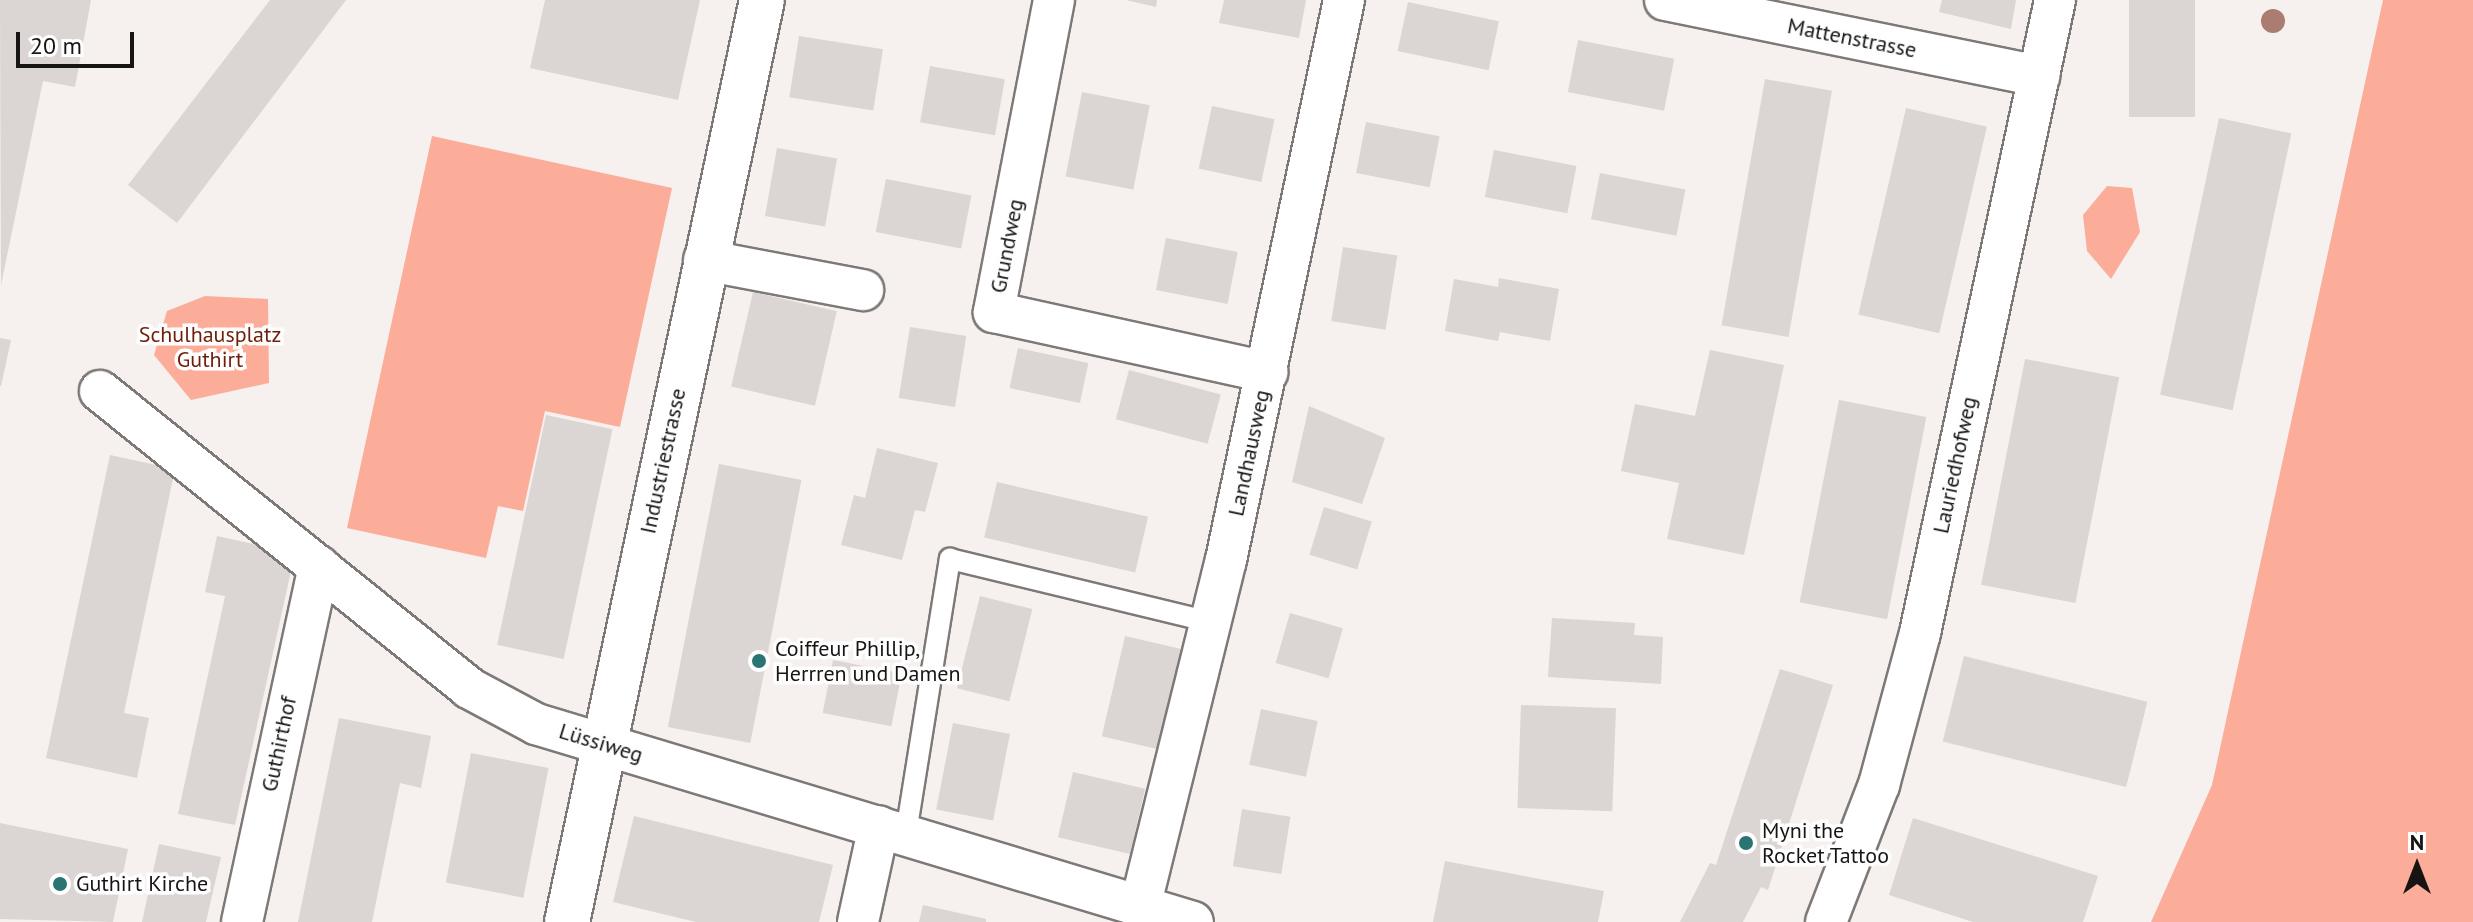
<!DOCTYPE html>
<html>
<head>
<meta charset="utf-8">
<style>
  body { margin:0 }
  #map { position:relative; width:2473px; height:922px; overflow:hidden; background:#f6f0ee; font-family:"PT Sans",sans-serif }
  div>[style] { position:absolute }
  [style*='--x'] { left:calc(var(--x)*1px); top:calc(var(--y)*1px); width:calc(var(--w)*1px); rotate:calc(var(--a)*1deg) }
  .green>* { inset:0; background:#fcad99 }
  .building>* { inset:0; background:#dbd5d4; transform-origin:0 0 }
  .roads { filter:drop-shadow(2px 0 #7e7977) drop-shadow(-2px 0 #7e7977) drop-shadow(0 2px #7e7977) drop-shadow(0 -2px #7e7977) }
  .service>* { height:20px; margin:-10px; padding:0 10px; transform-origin:10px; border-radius:10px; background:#fff }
  .minor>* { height:40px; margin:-20px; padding:0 20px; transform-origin:20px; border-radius:20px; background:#fff }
  .tertiary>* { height:44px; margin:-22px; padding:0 22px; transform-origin:22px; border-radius:22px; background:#fff }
  .trees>* { width:24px; height:24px; margin:-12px; border-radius:50%; background:#ab7c70 }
  .dots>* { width:22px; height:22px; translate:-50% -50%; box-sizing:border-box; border:4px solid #fefefe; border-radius:50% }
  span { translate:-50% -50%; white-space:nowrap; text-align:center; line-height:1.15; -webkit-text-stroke:7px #fefefe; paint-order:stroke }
  .street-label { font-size:22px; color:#171514 }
  .park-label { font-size:22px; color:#6e1e09 }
  .poi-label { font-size:22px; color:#171514 }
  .left { translate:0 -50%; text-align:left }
  .north { position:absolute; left:2377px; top:826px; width:80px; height:80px; -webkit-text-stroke:6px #fefefe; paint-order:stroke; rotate:0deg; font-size:22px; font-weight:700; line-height:32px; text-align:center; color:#171514 }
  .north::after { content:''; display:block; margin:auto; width:28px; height:36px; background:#171514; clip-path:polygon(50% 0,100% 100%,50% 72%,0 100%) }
  .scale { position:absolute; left:16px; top:32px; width:118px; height:36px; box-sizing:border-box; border:4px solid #171514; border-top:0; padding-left:10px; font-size:24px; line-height:28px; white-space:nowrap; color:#171514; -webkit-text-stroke:6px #fefefe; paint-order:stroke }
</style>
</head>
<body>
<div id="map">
  <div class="green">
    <i style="clip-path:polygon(2383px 0,2473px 0,2473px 922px,2151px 922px,2212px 785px)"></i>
    <i style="clip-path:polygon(432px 136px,672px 188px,620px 427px,545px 411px,523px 511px,498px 506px,486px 558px,347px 528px)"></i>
    <i style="clip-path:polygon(2107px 186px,2132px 188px,2140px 232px,2111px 279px,2087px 251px,2083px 215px)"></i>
    <i style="clip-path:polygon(205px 296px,268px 299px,269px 383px,191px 400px,154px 355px,167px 311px)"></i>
  </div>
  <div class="building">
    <i style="clip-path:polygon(0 0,91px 0,75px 87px,43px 81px,1px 285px)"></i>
    <i style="clip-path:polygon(270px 0,346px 0,177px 223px,128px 185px)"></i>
    <i style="clip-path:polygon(545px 0,700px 0,678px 100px,530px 68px)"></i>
    <i style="clip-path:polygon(1126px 0,1157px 0,1156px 7px)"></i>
    <i style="clip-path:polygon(1224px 0,1306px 0,1299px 38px,1219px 23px)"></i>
    <i style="clip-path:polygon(1942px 0,2016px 0,2011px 29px,1939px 12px)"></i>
    <i style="left:2129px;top:0;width:66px;height:117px"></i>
    <i style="left:1408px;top:2px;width:93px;height:50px;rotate:12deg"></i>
    <i style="left:799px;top:36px;width:85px;height:62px;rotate:9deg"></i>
    <i style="left:1578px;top:40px;width:98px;height:53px;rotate:11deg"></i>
    <i style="left:930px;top:66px;width:76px;height:57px;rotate:10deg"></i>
    <i style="left:1765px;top:79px;width:68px;height:250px;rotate:10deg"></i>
    <i style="left:1082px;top:92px;width:69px;height:86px;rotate:11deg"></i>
    <i style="left:1212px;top:106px;width:64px;height:64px;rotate:12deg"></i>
    <i style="left:1906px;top:108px;width:83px;height:212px;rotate:13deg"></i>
    <i style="left:2219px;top:118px;width:74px;height:283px;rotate:12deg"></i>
    <i style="left:1366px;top:122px;width:75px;height:52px;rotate:11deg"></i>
    <i style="left:777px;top:148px;width:61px;height:69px;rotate:10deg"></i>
    <i style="left:1494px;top:150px;width:84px;height:48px;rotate:11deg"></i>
    <i style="left:1600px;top:173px;width:87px;height:47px;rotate:11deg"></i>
    <i style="left:886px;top:179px;width:87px;height:54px;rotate:11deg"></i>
    <i style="left:1166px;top:238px;width:73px;height:53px;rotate:11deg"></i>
    <i style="left:1343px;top:247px;width:55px;height:75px;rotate:9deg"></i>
    <i style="clip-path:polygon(1499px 278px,1559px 289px,1550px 341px,1500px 332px,1498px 341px,1445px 331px,1454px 279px,1498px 287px)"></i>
    <i style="left:753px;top:292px;width:86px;height:97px;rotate:13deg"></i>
    <i style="left:910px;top:327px;width:57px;height:72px;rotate:9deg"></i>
    <i style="clip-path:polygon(0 338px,11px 340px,1px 386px,0 386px)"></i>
    <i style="left:1018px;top:348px;width:72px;height:41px;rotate:12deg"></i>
    <i style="clip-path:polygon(1710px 350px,1784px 365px,1744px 555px,1667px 539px,1679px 483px,1621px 471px,1635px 404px,1695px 416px)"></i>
    <i style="left:2025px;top:359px;width:96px;height:230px;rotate:11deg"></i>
    <i style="left:1129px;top:370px;width:95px;height:51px;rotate:15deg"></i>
    <i style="left:1839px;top:400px;width:89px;height:206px;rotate:11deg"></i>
    <i style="clip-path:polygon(1309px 406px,1385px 438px,1362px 504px,1292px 482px)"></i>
    <i style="left:546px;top:415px;width:68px;height:235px;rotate:12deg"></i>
    <i style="clip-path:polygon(877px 448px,938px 463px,925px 512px,915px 510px,902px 560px,841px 545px,854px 495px,865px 498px)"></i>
    <i style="clip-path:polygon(110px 455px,175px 469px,124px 713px,149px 718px,137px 778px,46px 758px)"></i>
    <i style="left:719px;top:464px;width:84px;height:268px;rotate:11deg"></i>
    <i style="left:997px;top:482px;width:155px;height:57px;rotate:13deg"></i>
    <i style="left:1324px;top:507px;width:50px;height:50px;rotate:17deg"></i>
    <i style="clip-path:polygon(217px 536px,295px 553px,235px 825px,178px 814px,225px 596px,205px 592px)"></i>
    <i style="left:980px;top:596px;width:54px;height:95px;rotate:14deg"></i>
    <i style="left:1290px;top:613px;width:55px;height:52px;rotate:16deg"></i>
    <i style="clip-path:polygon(1552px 618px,1635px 623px,1634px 635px,1663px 637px,1661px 684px,1548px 677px)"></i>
    <i style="left:1125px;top:636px;width:61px;height:103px;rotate:13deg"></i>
    <i style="left:1964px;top:656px;width:189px;height:88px;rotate:14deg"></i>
    <i style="left:833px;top:660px;width:70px;height:54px;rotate:11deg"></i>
    <i style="clip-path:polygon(1780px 669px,1833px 685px,1768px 890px,1761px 887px,1743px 922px,1680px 922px,1710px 863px,1716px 865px)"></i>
    <i style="left:1521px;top:705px;width:95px;height:103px;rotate:2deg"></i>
    <i style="left:1261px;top:709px;width:58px;height:57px;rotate:12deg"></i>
    <i style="clip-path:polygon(339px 718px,431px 736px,421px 788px,400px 783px,372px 922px,298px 922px)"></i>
    <i style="left:953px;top:723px;width:58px;height:88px;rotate:11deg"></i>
    <i style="left:471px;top:753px;width:79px;height:132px;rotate:11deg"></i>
    <i style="left:1073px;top:772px;width:74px;height:67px;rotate:13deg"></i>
    <i style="left:1242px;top:809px;width:49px;height:58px;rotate:9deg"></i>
    <i style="clip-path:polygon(634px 816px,833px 865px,819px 922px,696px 922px,613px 902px)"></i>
    <i style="clip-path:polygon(1913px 818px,2098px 876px,2083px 922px,1973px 922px,1889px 895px)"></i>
    <i style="clip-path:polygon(0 823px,128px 849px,113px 922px,0 919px)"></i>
    <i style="clip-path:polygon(159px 844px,221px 857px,206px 922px,142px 922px)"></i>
    <i style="clip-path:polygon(1445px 861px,1604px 891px,1598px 922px,1433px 922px)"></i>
    <i style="clip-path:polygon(923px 905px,986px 919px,986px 922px,919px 922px)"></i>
  </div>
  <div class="roads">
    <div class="service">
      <i style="--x:906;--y:833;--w:278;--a:-80.9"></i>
      <i style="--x:950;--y:559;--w:268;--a:13.6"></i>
    </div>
    <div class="minor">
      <i style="--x:1054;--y:0;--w:318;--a:100.9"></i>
      <i style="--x:994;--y:312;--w:280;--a:12.4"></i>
      <i style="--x:1665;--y:0;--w:382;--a:11.5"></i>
      <i style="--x:704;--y:260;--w:162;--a:10.7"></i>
      <i style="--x:100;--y:391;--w:474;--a:38.8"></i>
      <i style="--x:469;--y:688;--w:76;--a:28.2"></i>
      <i style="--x:536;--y:724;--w:686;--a:16.77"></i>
      <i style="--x:1141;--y:903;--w:353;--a:-76.1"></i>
      <i style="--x:1226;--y:560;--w:572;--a:-78.1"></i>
      <i style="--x:242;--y:922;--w:364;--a:-77.8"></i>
      <i style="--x:858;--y:922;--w:98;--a:-77.7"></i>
      <i style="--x:1826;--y:922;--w:147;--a:-68.9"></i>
      <i style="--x:1879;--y:785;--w:157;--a:-74.9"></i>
      <i style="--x:1920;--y:633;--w:647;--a:-77.96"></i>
    </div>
    <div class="tertiary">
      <i style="--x:567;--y:922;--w:942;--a:-78.06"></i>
    </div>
  </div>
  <div class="trees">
    <i style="left:2273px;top:21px"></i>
  </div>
  <div class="dots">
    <i style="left:759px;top:661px;background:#2a7474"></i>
    <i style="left:1746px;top:843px;background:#2a7474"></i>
    <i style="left:60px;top:884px;background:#2a7474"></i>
  </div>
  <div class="street-label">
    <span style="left:1852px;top:38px;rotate:11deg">Mattenstrasse</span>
    <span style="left:1007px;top:246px;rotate:-79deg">Grundweg</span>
    <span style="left:1249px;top:453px;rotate:-78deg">Landhausweg</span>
    <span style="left:663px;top:461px;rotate:-78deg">Industriestrasse</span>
    <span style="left:1955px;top:465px;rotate:-78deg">Lauriedhofweg</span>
    <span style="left:601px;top:743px;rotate:17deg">Lüssiweg</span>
    <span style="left:279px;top:744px;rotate:-78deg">Guthirthof</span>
  </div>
  <div class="park-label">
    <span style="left:210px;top:347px">Schulhausplatz<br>Guthirt</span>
  </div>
  <div class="poi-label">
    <span class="left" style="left:775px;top:661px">Coiffeur Phillip,<br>Herrren und Damen</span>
    <span class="left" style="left:1762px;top:843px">Myni the<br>Rocket Tattoo</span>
    <span class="left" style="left:76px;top:884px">Guthirt Kirche</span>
  </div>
  <div class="north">N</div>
  <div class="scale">20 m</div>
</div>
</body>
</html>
